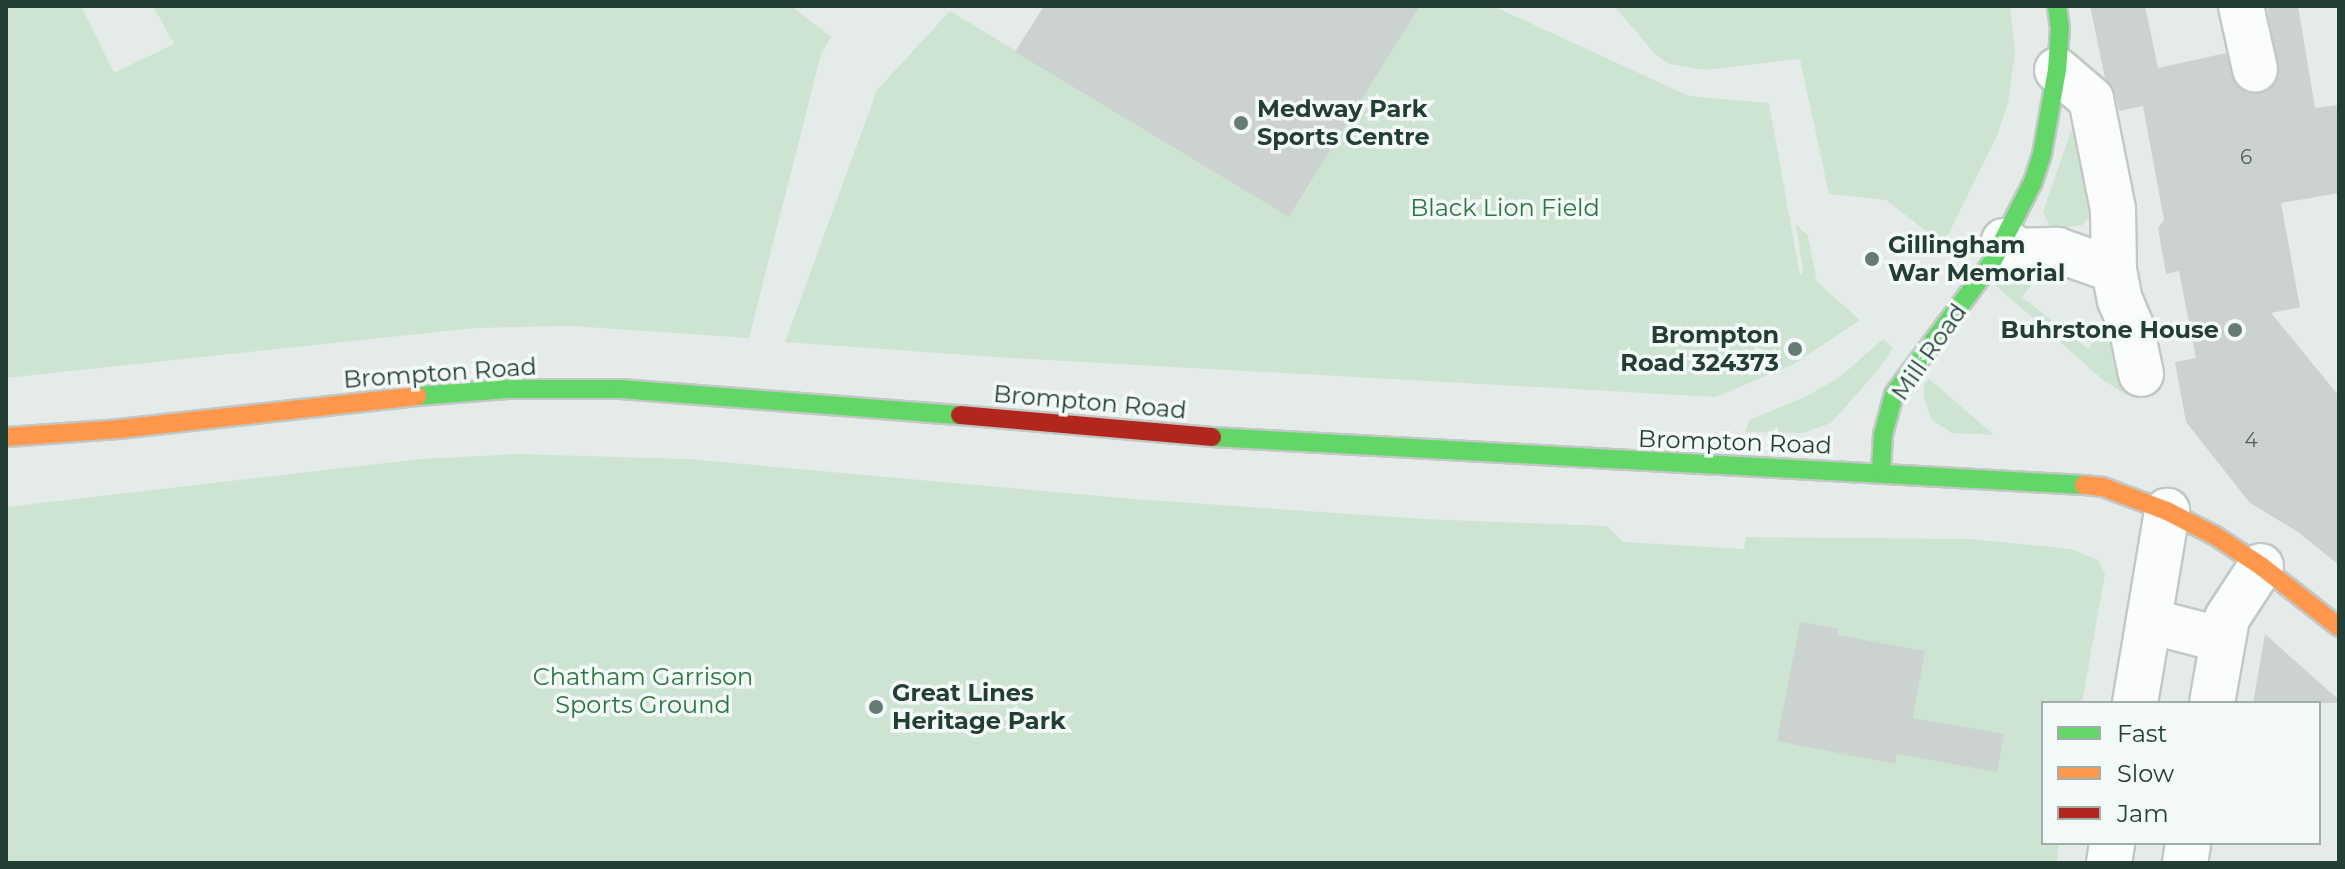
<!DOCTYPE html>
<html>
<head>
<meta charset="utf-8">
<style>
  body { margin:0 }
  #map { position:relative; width:2345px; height:869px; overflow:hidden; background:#e5ebe8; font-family:Montserrat,sans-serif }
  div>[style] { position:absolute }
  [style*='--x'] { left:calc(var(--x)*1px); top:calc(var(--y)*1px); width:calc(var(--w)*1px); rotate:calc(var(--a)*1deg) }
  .green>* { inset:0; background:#cee4d3 }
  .building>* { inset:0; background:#ccd2cf }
  .roads { filter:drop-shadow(2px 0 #c2c8c5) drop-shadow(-2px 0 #c2c8c5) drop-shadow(0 2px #c2c8c5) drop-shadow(0 -2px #c2c8c5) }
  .street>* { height:44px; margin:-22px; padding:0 22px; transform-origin:22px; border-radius:22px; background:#fbfcfc }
  .fast>* { height:18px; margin:-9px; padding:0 9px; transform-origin:9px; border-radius:9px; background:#63d668 }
  .slow>* { height:18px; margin:-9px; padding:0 9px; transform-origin:9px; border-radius:9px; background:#ff974d }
  .jam>* { height:18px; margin:-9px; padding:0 9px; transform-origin:9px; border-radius:9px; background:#b3261e }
  .dots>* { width:22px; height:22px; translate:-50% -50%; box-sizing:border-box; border:4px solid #f3f9f6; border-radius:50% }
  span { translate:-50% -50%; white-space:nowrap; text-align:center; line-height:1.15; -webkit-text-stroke:7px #f3f9f6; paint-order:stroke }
  .number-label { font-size:20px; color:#4d645c }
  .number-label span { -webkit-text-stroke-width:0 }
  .poi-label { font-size:24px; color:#223e35; font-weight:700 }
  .left { translate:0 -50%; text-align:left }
  .right { translate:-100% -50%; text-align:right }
  .park-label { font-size:24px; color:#2c7543 }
  .street-label { font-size:24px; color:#223e35 }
  .frame { position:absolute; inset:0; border:8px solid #223e35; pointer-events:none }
  .legend { position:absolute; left:2041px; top:701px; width:280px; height:144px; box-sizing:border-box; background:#f3f9f6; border:2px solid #9faea9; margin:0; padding:10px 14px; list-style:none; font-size:24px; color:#223e35 }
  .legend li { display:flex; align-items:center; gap:16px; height:40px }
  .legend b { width:40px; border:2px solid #9faea9 }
</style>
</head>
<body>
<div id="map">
  <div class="green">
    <i style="clip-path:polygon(6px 6px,81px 6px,114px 73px,174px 44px,153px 6px,791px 6px,831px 37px,821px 54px,749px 338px,572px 326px,475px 328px,6px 378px)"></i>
    <i style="clip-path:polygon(1420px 6px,1493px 6px,1689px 96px,1769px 103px,1800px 276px,1803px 272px,1796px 224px,1808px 236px,1817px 282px,1860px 320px,1794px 364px,1716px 397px,994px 357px,785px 342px,877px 90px,950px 11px,1290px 216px)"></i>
    <i style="clip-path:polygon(1618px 6px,2010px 6px,2015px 52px,2008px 103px,1997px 136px,1949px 233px,1940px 242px,1886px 200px,1829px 194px,1800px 59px,1706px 70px,1669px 64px,1655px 54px,1616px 8px)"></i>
    <i style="clip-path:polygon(2071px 131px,2084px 133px,2095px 212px,2082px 225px,2051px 229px,2043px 212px)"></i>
    <i style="clip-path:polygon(2046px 267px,2022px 297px,2088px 349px,2103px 330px,2116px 329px,2128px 396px,2103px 380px,1995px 285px,2008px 273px)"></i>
    <i style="clip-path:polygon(1883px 339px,1893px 348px,1878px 370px,1831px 423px,1802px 433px,1745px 432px,1749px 420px,1807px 396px,1840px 377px)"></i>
    <i style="clip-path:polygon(1929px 379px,1993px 434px,1996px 435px,1952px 433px,1932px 420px,1924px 399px,1924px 385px)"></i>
    <i style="clip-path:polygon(518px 454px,688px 459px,1133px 499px,1425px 519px,1607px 526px,1623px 542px,1744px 549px,1746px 537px,1971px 539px,2071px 549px,2098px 560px,2105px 574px,2082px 703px,2043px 703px,2043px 843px,2059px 843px,2057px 863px,6px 863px,6px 507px,420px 459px)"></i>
  </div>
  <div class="building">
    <i style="clip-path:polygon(1044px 6px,1420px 6px,1289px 217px,1015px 52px)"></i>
    <i style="clip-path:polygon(2090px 6px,2145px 6px,2158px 68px,2226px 53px,2236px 85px,2247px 93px,2260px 93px,2271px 88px,2279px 76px,2267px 6px,2298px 6px,2315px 108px,2339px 105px,2339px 193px,2281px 203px,2300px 307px,2271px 313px,2339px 396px,2339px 565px,2298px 532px,2250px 503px,2186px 422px,2175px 362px,2196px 358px,2179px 271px,2166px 274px,2158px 228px,2164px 220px,2143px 106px,2119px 111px,2115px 93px,2105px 78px)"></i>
    <i style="clip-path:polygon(1800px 622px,1838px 629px,1837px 635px,1925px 651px,1913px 718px,2004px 734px,1997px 772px,1897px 754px,1895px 764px,1777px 741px)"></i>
    <i style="clip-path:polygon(2265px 634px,2339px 700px,2339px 703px,2253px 703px)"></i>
  </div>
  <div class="roads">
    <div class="street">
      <i style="--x:2241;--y:6;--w:65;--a:77.5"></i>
      <i style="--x:2057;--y:70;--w:45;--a:40.5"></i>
      <i style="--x:2091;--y:99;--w:112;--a:78.7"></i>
      <i style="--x:2113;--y:209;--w:61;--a:89.1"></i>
      <i style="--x:2114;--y:270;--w:31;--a:79"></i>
      <i style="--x:2120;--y:300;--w:28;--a:67"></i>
      <i style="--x:2131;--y:326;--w:49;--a:78.2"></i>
      <i style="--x:2004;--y:241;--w:19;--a:32"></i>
      <i style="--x:2020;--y:251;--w:37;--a:-2"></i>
      <i style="--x:2057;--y:250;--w:60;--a:19.3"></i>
      <i style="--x:2149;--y:621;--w:76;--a:14.4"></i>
      <i style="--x:2135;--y:703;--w:195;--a:-80.5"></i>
      <i style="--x:2212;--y:703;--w:86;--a:-80"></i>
      <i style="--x:2227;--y:618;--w:62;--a:-56.8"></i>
      <i style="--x:2109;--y:863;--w:20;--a:-81"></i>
      <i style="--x:2185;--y:863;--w:20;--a:-81"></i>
    </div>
    <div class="fast">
      <i style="--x:417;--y:396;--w:91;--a:-4.4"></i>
      <i style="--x:508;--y:389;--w:112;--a:0"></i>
      <i style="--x:620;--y:389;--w:341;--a:4.4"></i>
      <i style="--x:1212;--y:437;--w:873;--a:3.15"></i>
      <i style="--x:1881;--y:472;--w:37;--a:-87"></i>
      <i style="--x:1883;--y:435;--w:42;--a:-75"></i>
      <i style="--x:1894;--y:394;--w:162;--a:-53.3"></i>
      <i style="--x:1991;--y:264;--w:92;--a:-62.9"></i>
      <i style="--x:2033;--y:182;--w:29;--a:-72"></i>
      <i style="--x:2042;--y:154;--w:85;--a:-79.9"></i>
      <i style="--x:2057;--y:70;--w:42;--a:-85.9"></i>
      <i style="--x:2060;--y:28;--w:22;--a:-98"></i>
    </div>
    <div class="slow">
      <i style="--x:6;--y:437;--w:113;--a:-4"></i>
      <i style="--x:119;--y:429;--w:300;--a:-6.3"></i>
      <i style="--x:2084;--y:485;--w:19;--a:6"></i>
      <i style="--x:2103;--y:487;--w:68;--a:20.6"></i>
      <i style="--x:2167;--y:511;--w:53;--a:27.1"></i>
      <i style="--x:2214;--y:535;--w:56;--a:33.4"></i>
      <i style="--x:2261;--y:566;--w:99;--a:38"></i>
    </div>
    <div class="jam">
      <i style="--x:960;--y:415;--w:253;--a:5"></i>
    </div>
  </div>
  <div class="dots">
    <i style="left:1241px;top:123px;background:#667b74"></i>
    <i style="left:1872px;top:259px;background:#667b74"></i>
    <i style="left:2235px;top:330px;background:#667b74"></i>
    <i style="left:1795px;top:349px;background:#667b74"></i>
    <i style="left:876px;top:707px;background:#667b74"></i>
  </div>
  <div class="number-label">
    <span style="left:2246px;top:157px">6</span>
    <span style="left:2251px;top:440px">4</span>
  </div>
  <div class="poi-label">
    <span class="left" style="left:1257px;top:123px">Medway Park<br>Sports Centre</span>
    <span class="left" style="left:1888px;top:259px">Gillingham<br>War Memorial</span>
    <span class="right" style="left:2219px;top:330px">Buhrstone House</span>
    <span class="right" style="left:1779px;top:349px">Brompton<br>Road 324373</span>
    <span class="left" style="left:892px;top:707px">Great Lines<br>Heritage Park</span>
  </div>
  <div class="park-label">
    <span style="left:1505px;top:208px">Black Lion Field</span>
    <span style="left:643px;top:691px">Chatham Garrison<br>Sports Ground</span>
  </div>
  <div class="street-label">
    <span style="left:1929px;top:352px;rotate:-55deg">Mill Road</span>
    <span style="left:440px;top:373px;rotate:-4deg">Brompton Road</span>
    <span style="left:1090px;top:402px;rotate:5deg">Brompton Road</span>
    <span style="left:1735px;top:442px;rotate:2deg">Brompton Road</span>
  </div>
  <div class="frame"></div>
  <ul class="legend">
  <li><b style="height:10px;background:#63d668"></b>Fast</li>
  <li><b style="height:10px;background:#ff974d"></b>Slow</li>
  <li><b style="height:10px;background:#b3261e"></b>Jam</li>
  </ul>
</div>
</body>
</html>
